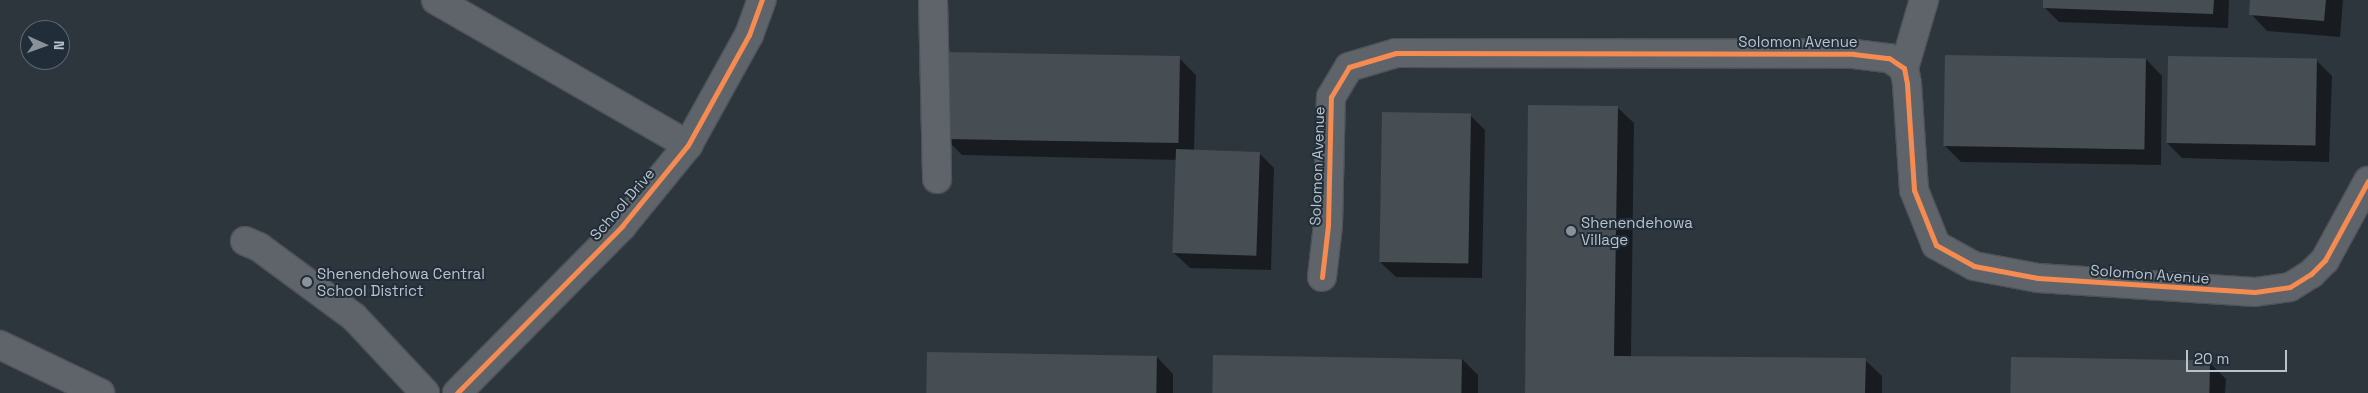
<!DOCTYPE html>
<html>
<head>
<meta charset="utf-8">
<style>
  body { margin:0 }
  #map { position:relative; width:2368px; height:393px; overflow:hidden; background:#2e363d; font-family:"Space Grotesk",sans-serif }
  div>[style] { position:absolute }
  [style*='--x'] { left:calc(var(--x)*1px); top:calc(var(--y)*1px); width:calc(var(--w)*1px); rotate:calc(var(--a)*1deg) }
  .shadow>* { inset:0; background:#0007 }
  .building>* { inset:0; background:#464d53; transform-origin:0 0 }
  .roads { filter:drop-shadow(1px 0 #4d5257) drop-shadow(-1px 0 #4d5257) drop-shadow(0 1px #4d5257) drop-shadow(0 -1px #4d5257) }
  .minor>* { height:28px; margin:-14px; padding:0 14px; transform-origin:14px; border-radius:14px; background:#5f646a }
  .cycleway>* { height:5px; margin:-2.5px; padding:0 2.5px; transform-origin:2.5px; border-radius:2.5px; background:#f68b52 }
  .dots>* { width:14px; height:14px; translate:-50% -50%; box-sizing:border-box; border:2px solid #212d38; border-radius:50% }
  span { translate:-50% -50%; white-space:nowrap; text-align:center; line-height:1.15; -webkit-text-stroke:4px #212d38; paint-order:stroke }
  .street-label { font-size:15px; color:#bac3cc }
  .poi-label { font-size:15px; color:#bac3cc }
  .left { translate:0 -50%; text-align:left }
  .north { position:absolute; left:20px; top:20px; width:50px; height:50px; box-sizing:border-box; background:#212d38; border:1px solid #5e6973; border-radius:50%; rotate:92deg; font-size:14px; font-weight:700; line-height:20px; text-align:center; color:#bac3cc }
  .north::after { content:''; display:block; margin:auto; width:18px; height:22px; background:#89929a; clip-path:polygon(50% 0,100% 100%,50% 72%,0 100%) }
  .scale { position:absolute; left:2186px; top:350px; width:101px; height:22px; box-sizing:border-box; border:2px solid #bac3cc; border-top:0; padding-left:6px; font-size:15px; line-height:18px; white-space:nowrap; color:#bac3cc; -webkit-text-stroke:4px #212d38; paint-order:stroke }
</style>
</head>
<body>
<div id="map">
  <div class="shadow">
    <i style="clip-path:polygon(2045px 0,2229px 0,2228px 28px,2059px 22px,2044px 7px)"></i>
    <i style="clip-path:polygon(2252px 0,2343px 0,2340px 37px,2267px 31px,2251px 14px)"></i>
    <i style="clip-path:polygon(1179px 58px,1196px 75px,1194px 151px,1259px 153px,1274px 168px,1271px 270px,1190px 268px,1174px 253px,1177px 160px,962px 155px,945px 138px)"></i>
    <i style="clip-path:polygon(2146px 59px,2162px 76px,2161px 165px,1961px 162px,1944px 145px)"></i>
    <i style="clip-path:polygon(2317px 61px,2332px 76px,2329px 162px,2182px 158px,2167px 143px)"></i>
    <i style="clip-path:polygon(1617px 107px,1634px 123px,1631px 357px,1865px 360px,1882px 376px,1882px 393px,1526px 393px)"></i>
    <i style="clip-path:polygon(1470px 115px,1485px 130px,1482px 278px,1396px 277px,1380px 262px)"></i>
    <i style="clip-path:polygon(1157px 357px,1173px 374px,1173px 393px,928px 393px)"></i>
    <i style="clip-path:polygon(1462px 359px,1478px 375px,1478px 393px,1213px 393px)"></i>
    <i style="clip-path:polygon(2209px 362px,2226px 379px,2225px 393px,2012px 393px)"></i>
  </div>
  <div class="building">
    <i style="clip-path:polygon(2043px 0,2214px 0,2213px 14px,2043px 8px)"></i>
    <i style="clip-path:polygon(2250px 0,2326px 0,2324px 21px,2249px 15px)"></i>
    <i style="left:946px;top:52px;width:234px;height:87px;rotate:1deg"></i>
    <i style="left:1945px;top:55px;width:201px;height:91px;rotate:1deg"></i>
    <i style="left:2168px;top:56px;width:149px;height:87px;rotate:1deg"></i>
    <i style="clip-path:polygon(1528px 105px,1618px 106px,1614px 356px,1866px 358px,1865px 393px,1525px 393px)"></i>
    <i style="left:1382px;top:112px;width:89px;height:150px;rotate:1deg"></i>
    <i style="left:1176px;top:149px;width:84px;height:104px;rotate:2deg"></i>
    <i style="left:927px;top:352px;width:230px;height:41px;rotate:1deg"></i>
    <i style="left:1213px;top:355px;width:249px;height:38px;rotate:1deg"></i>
    <i style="left:2011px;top:357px;width:199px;height:36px;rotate:1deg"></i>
  </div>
  <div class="roads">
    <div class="minor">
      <i style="--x:436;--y:0;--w:291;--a:29.9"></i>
      <i style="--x:933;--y:0;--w:179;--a:88.7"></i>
      <i style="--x:1904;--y:68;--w:71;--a:-73.6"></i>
      <i style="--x:245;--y:241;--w:15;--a:23"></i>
      <i style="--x:259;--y:247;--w:118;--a:36.4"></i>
      <i style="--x:354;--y:317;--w:104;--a:46.9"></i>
      <i style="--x:1322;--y:277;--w:52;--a:-83.4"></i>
      <i style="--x:1328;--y:225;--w:128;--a:-88.7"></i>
      <i style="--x:1331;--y:97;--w:35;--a:-59"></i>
      <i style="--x:1349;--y:67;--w:49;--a:-16.6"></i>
      <i style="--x:1396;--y:53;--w:458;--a:0.1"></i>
      <i style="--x:1854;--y:54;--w:35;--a:7"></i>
      <i style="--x:1889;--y:58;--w:18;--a:34"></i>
      <i style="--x:1904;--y:68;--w:16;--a:79"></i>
      <i style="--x:1907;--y:84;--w:106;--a:86.2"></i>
      <i style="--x:1914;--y:190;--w:59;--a:68.2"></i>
      <i style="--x:1936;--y:245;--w:43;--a:28.9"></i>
      <i style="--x:1974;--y:266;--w:65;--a:10.6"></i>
      <i style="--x:2038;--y:278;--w:217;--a:3.7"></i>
      <i style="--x:2255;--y:292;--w:35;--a:-8"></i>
      <i style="--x:2290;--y:287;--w:25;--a:-32"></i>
      <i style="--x:2311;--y:274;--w:20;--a:-45"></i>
      <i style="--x:2325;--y:260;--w:90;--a:-61.4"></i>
      <i style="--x:0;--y:345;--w:111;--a:25.6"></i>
      <i style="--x:457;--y:393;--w:235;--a:-45.3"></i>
      <i style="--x:622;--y:226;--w:104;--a:-50.8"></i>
      <i style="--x:688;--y:145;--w:126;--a:-61"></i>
      <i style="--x:749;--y:35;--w:37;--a:-70"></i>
    </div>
  </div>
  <div class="cycleway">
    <i style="--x:1322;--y:277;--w:52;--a:-83.4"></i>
    <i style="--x:1328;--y:225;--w:128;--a:-88.7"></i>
    <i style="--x:1331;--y:97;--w:35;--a:-59"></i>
    <i style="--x:1349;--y:67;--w:49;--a:-16.6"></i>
    <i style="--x:1396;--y:53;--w:458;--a:0.1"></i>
    <i style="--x:1854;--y:54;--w:35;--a:7"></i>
    <i style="--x:1889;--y:58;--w:18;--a:34"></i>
    <i style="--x:1904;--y:68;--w:16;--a:79"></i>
    <i style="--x:1907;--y:84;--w:106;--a:86.2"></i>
    <i style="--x:1914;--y:190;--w:59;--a:68.2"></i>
    <i style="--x:1936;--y:245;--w:43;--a:28.9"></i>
    <i style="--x:1974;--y:266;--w:65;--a:10.6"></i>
    <i style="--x:2038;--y:278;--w:217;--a:3.7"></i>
    <i style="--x:2255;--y:292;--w:35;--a:-8"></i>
    <i style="--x:2290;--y:287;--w:25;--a:-32"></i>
    <i style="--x:2311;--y:274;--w:20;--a:-45"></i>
    <i style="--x:2325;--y:260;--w:90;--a:-61.4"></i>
    <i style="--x:457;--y:393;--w:235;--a:-45.3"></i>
    <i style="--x:622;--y:226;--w:104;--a:-50.8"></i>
    <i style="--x:688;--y:145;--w:126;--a:-61"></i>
    <i style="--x:749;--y:35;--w:37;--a:-70"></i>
  </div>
  <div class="dots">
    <i style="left:1571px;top:231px;background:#89929a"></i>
    <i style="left:307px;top:282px;background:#89929a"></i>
  </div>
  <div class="street-label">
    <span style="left:1798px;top:42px">Solomon Avenue</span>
    <span style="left:1317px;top:166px;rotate:-88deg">Solomon Avenue</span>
    <span style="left:622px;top:204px;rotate:-49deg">School Drive</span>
    <span style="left:2150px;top:274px;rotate:4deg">Solomon Avenue</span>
  </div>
  <div class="poi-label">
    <span class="left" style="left:1581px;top:231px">Shenendehowa<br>Village</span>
    <span class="left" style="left:317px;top:282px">Shenendehowa Central<br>School District</span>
  </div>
  <div class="north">N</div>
  <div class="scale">20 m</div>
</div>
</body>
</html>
